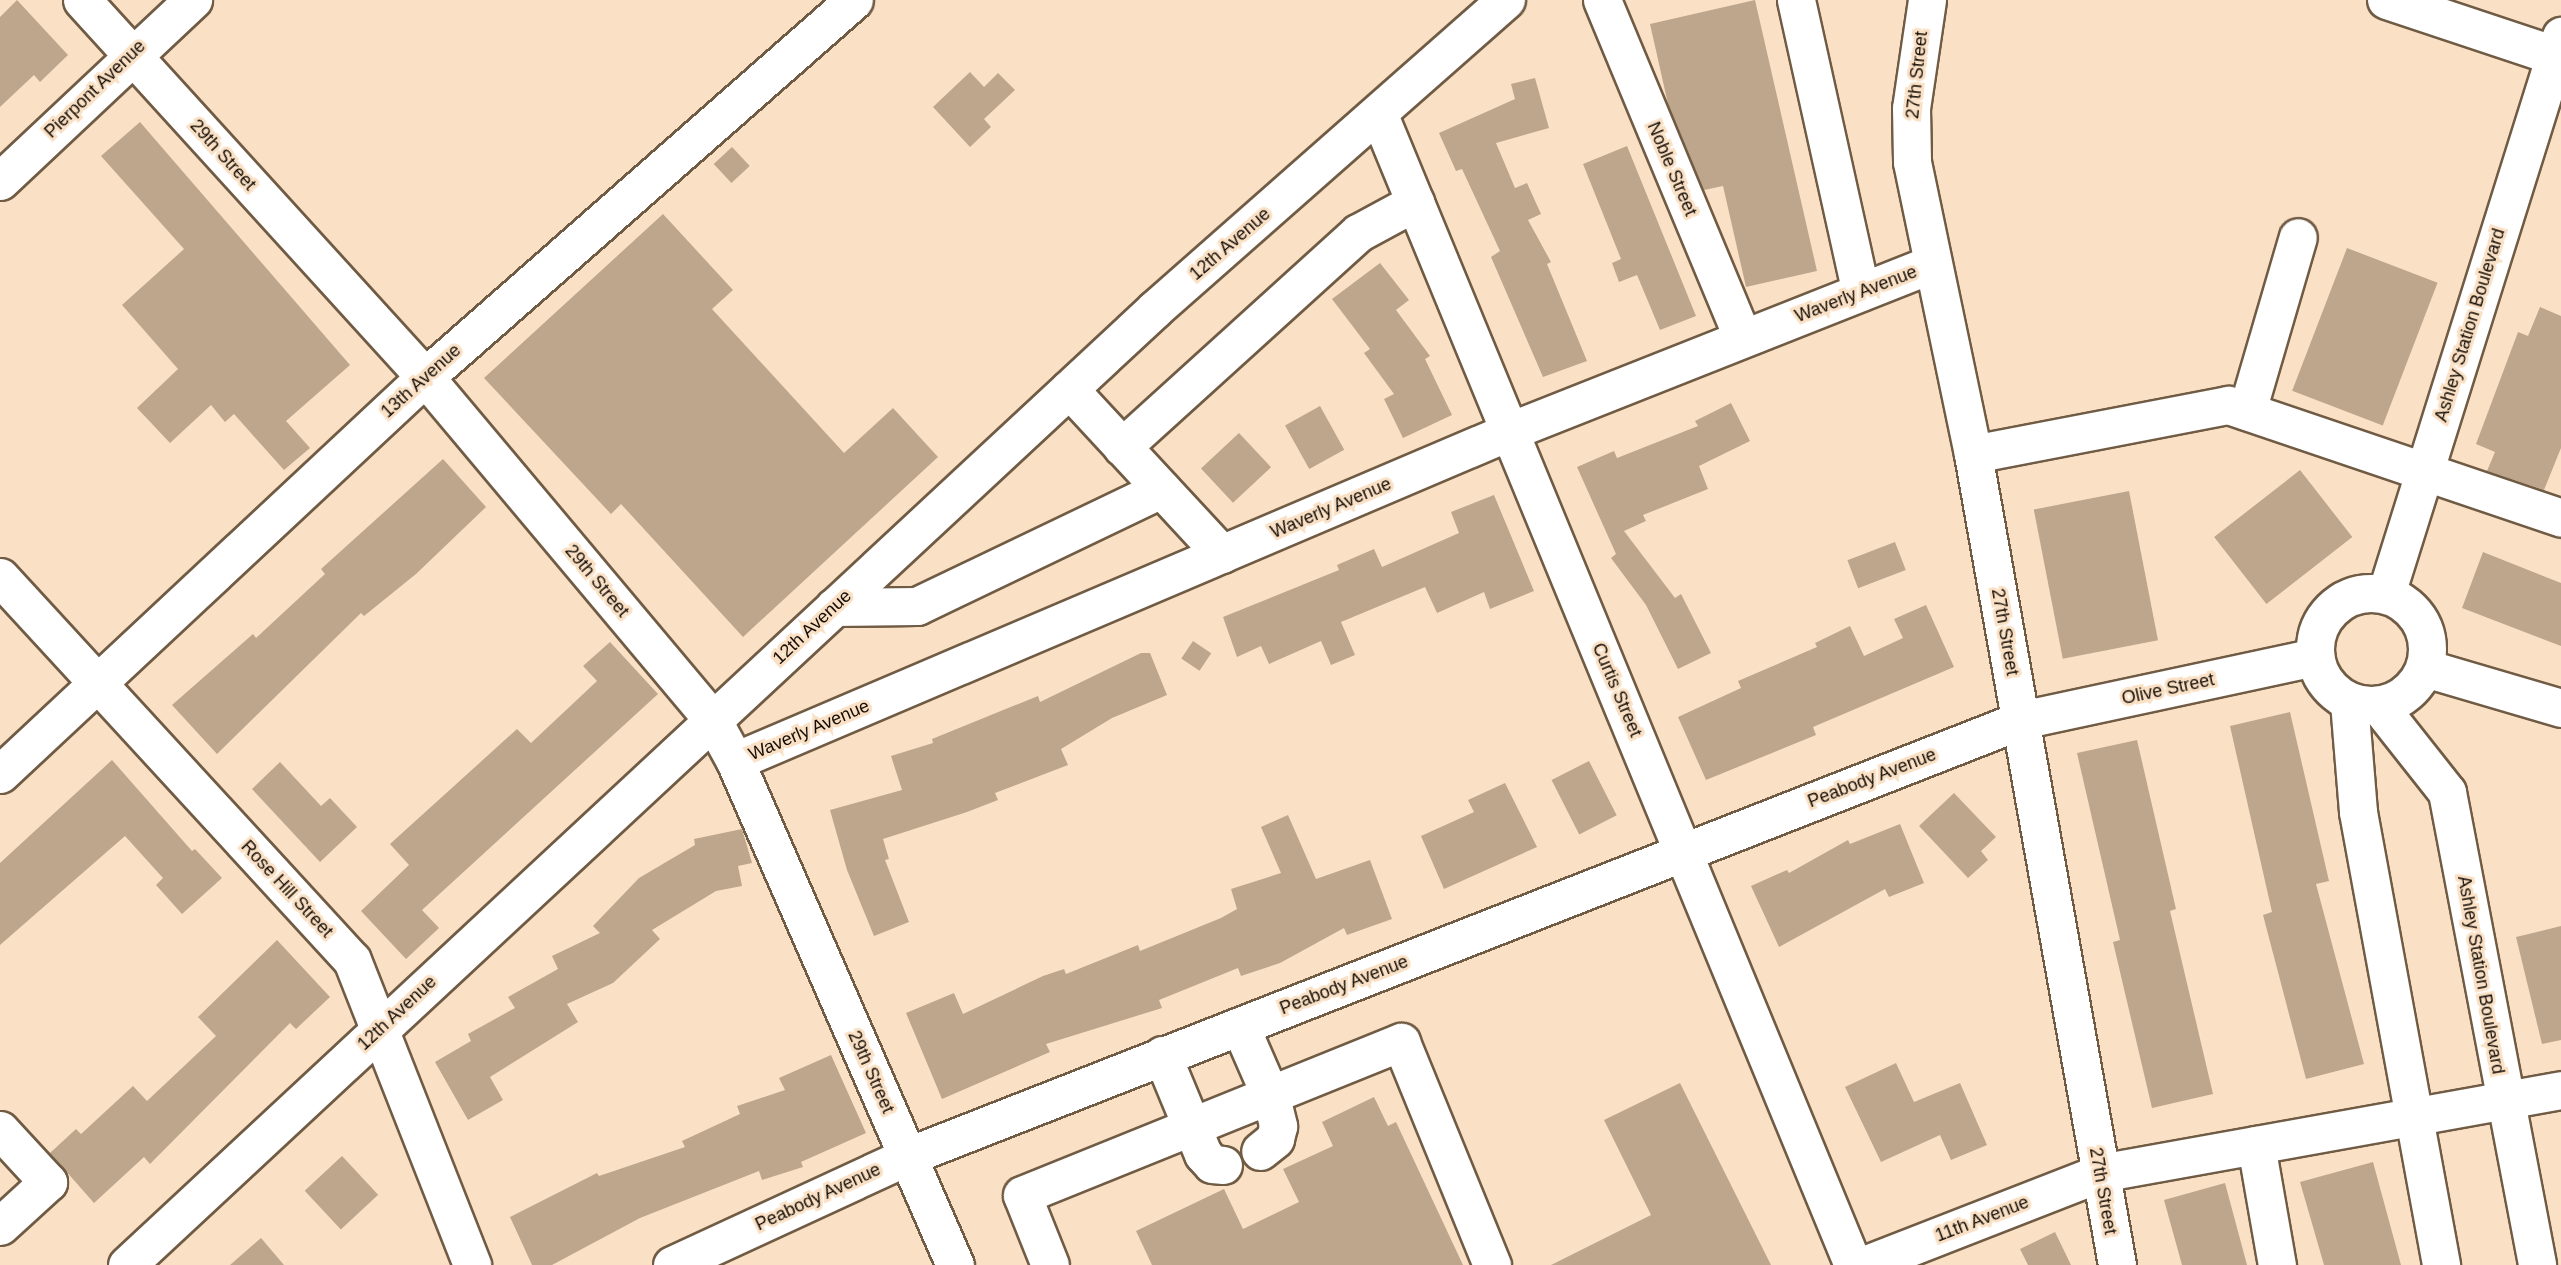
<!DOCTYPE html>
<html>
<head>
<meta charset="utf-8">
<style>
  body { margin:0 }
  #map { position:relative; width:2561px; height:1265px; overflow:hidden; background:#fae1c6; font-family:Arial,sans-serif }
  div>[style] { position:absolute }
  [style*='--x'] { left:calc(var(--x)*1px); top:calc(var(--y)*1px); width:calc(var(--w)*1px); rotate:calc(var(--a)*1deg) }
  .building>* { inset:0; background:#bda68c; transform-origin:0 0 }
  .roads { filter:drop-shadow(2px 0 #705b44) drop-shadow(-2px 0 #705b44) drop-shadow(0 2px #705b44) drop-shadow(0 -2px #705b44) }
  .minor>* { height:37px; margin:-18.5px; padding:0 18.5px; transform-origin:18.5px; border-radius:18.5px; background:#fff }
  .minor>.ring { margin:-18.5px; padding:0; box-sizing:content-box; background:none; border:37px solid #fff; border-radius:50% }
  .major>* { height:38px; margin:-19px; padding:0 19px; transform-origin:19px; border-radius:19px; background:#fff }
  span { translate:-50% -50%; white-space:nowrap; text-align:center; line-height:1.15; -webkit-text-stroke:6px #fae1c6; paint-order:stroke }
  .street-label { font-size:18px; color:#150d05 }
</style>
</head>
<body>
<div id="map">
  <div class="building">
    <i style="clip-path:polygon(17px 0,68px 55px,40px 82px,34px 75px,0 107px,0 17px)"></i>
    <i style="clip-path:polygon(1755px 0,1817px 271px,1746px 287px,1723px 186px,1704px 190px,1668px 104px,1650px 24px)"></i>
    <i style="clip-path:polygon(970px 72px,984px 87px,998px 73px,1015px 90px,984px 119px,991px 127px,970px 147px,933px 107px)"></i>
    <i style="clip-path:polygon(1535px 78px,1549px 128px,1496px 143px,1515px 188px,1527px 183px,1541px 214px,1528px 220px,1551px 262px,1547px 264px,1587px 361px,1543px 377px,1491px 257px,1500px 251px,1462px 169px,1456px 171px,1439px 133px,1515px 99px,1511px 84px)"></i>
    <i style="clip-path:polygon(140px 122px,350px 365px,286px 421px,310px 448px,284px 470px,234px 414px,225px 422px,211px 405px,170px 443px,137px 408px,178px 369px,122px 305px,184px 249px,101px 156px)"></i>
    <i style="clip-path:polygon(1627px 146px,1696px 316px,1660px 330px,1637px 275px,1619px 282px,1612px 263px,1621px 259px,1583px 164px)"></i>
    <i style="left:732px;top:147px;width:26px;height:25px;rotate:47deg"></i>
    <i style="clip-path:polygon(663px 214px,733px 290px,712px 309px,844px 453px,893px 408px,938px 457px,743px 637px,621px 504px,611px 514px,484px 378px)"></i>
    <i style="left:2347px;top:248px;width:97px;height:153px;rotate:21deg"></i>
    <i style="clip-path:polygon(1380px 263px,1409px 300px,1396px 310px,1430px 356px,1425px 359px,1452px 415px,1403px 438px,1384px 399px,1394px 394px,1364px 353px,1370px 349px,1332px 299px)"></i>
    <i style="clip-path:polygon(2540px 307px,2561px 316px,2561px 448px,2544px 490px,2487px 471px,2495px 452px,2476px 444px,2518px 332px,2528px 336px)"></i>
    <i style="clip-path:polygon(1731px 403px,1750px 441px,1699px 466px,1708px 489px,1643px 515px,1646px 521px,1624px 531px,1675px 598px,1681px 594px,1711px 653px,1678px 669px,1646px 605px,1611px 558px,1616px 554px,1577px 467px,1614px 451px,1617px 458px,1698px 426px,1695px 421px)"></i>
    <i style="left:1320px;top:406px;width:50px;height:40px;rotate:61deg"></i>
    <i style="left:1239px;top:433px;width:47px;height:52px;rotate:47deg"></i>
    <i style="clip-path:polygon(443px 459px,486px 507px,416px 574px,364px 616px,361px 613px,217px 754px,172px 705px,253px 634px,256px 638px,325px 574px,321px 569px)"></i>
    <i style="left:2300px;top:470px;width:85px;height:109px;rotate:52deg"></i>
    <i style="left:2129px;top:491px;width:152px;height:97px;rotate:79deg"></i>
    <i style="clip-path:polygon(1494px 495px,1534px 591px,1490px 609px,1484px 592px,1437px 613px,1425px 587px,1341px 622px,1355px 655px,1331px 665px,1321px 641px,1269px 664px,1261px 646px,1237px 657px,1223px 617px,1339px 570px,1337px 565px,1374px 549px,1382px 567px,1459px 533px,1451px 512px)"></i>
    <i style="left:1895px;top:542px;width:30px;height:51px;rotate:69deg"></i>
    <i style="clip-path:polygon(2483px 552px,2561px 583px,2561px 646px,2462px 608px)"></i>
    <i style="clip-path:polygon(1926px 605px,1954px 667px,1813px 727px,1816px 735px,1706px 780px,1678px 717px,1741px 688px,1738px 681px,1817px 647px,1815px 643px,1850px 626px,1864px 656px,1903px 638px,1894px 619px)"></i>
    <i style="left:1193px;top:641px;width:22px;height:21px;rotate:34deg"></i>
    <i style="clip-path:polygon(610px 642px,658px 694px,422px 910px,439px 928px,406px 959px,361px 911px,409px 865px,390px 844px,517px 729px,531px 743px,597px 681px,583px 666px)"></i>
    <i style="clip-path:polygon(1141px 653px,1150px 653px,1167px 695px,1112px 718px,1061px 749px,1068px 765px,995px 793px,998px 800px,967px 812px,883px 839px,889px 859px,885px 860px,909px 922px,874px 936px,847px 870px,830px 810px,902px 790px,891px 756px,933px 743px,932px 739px,1038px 696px,1040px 702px)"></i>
    <i style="clip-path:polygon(2290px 712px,2329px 881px,2316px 884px,2364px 1064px,2306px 1079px,2263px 915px,2272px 912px,2230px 726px)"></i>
    <i style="clip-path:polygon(2137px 740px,2176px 909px,2170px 911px,2213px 1094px,2152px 1108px,2113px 942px,2120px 940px,2077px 753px)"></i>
    <i style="clip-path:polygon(112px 760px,192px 851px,195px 849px,222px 878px,182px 914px,156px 885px,163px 878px,125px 836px,0 945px,0 863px)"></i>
    <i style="left:1589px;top:761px;width:61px;height:42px;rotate:63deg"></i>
    <i style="clip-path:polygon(280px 762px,321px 806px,330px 798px,357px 827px,320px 862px,252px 789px)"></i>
    <i style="clip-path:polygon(1505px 783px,1537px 847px,1444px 889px,1421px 836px,1474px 812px,1468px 800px)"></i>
    <i style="clip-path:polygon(1954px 793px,1996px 837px,1981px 851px,1988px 860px,1968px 878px,1919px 826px)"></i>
    <i style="clip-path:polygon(1288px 815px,1316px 879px,1370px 860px,1392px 919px,1347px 935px,1344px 928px,1280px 963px,1241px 976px,1238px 968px,1159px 1000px,1162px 1008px,1046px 1044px,1050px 1052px,942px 1099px,906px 1013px,954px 993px,963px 1014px,1043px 976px,1064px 969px,1066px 974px,1138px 945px,1140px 951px,1221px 918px,1237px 909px,1231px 889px,1281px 873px,1261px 827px)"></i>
    <i style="clip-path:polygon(1900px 824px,1924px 883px,1889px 897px,1885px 889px,1779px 947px,1751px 886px,1787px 870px,1789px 873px,1848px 840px,1850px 844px)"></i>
    <i style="clip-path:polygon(742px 829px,752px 863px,738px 866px,742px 886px,716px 891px,652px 930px,660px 939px,613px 983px,567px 1004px,578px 1022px,490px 1077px,503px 1100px,468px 1120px,435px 1062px,471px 1041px,468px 1034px,515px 1008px,508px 997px,558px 969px,552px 956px,600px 933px,593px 926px,639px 878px,695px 845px,694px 839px)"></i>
    <i style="clip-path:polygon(2561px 926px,2561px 1040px,2542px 1044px,2516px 937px)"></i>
    <i style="clip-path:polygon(277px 940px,330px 997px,296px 1029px,290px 1023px,150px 1164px,144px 1157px,94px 1203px,50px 1153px,76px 1129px,81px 1134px,133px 1086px,147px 1101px,216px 1036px,198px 1017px)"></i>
    <i style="clip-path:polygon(831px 1055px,866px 1133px,801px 1162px,803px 1167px,762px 1180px,759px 1171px,640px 1218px,552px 1265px,532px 1265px,510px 1217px,597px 1173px,599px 1176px,685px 1147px,682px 1141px,740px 1114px,737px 1106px,785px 1090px,779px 1078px)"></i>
    <i style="clip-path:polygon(1896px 1063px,1914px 1102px,1960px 1083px,1987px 1145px,1951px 1160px,1940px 1135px,1881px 1162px,1845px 1087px)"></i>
    <i style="clip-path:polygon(1680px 1083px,1771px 1265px,1551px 1265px,1651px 1215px,1604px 1120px)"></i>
    <i style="clip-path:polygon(1374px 1097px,1388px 1126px,1396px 1122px,1463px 1265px,1152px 1265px,1136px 1231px,1224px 1189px,1243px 1229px,1299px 1202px,1283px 1169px,1333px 1146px,1322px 1122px)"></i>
    <i style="left:342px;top:1156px;width:53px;height:51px;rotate:47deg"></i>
    <i style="clip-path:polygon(2373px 1162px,2401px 1265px,2324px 1265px,2300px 1182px)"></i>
    <i style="clip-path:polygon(2225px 1183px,2247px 1265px,2182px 1265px,2164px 1200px)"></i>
    <i style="clip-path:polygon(2055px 1232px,2071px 1265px,2028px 1265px,2020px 1249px)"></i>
    <i style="clip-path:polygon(261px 1238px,284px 1265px,230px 1265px)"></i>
  </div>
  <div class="roads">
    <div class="minor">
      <i style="--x:82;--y:0;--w:510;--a:47.7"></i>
      <i style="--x:425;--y:377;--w:446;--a:50"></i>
      <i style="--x:712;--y:719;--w:48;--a:61.3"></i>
      <i style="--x:735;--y:761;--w:550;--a:66.42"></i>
      <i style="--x:1602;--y:0;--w:366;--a:67.4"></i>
      <i style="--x:1796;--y:0;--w:299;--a:77.5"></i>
      <i style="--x:1927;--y:0;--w:109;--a:98.4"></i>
      <i style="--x:1911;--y:108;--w:54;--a:88.9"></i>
      <i style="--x:1912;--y:162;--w:298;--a:78.2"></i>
      <i style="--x:1973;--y:454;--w:824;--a:79.93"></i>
      <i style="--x:1379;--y:115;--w:1244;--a:67.6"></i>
      <i style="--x:0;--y:181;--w:265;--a:-43.2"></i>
      <i style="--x:1069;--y:389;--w:225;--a:47.2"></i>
      <i style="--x:2247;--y:411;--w:181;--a:-73.7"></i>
      <i style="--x:1122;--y:447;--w:319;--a:-42.2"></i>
      <i style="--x:1358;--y:233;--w:65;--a:-28.5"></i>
      <i style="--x:1973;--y:454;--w:260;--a:-10.9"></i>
      <i style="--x:2228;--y:405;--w:352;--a:18.7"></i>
      <i style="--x:0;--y:577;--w:520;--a:47.42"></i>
      <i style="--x:352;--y:960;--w:328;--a:68.5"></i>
      <i class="ring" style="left:2315px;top:593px;width:75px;height:75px"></i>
      <i style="--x:2386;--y:594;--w:585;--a:-72.59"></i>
      <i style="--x:834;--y:607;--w:83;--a:-0.7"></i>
      <i style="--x:917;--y:606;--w:271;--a:-25.6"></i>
      <i style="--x:2425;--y:668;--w:142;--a:16.4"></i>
      <i style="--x:2349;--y:702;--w:110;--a:85.3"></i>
      <i style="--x:2358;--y:812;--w:461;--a:79.6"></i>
      <i style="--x:2379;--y:706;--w:110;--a:51.7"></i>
      <i style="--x:2447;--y:792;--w:481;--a:79.2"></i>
      <i style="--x:735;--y:761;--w:842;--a:-23.06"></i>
      <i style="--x:1510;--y:431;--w:452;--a:-21.6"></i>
      <i style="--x:0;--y:774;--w:582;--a:-43.05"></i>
      <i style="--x:425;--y:377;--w:571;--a:-41.31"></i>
      <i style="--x:1240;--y:1026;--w:77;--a:66.4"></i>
      <i style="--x:1271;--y:1097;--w:30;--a:76"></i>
      <i style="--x:1278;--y:1126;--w:13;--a:103"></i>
      <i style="--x:1275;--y:1139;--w:19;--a:141"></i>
      <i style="--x:1162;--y:1055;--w:107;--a:67.5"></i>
      <i style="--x:1203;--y:1154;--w:13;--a:48"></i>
      <i style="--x:1212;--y:1164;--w:11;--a:5"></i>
      <i style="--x:0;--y:1130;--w:71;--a:47.3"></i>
      <i style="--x:48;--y:1182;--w:65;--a:137.5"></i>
      <i style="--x:2256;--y:1145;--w:122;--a:80.1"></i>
      <i style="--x:127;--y:1265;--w:1404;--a:-42.92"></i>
      <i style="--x:1155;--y:309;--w:468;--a:-41.4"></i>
      <i style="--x:672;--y:1265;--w:260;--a:-24.8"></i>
      <i style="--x:908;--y:1156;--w:1195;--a:-21.39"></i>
      <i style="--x:2021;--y:720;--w:301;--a:-12.1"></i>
      <i style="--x:1050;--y:1265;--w:75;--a:-111.8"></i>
      <i style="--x:1022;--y:1195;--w:409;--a:-22"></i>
      <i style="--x:1401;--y:1042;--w:241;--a:67.8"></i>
      <i style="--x:1864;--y:1265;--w:253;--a:-21.3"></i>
      <i style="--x:2100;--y:1173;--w:468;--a:-10.2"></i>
    </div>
    <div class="major">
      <i style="--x:2387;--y:0;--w:183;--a:18.4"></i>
    </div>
  </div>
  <div class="street-label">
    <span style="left:1917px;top:75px;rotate:-84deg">27th Street</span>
    <span style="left:95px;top:89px;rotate:-44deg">Pierpont Avenue</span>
    <span style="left:223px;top:155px;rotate:48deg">29th Street</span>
    <span style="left:1672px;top:169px;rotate:67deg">Noble Street</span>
    <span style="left:1230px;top:244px;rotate:-41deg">12th Avenue</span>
    <span style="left:1856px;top:294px;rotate:-21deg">Waverly Avenue</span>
    <span style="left:2470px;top:325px;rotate:-73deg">Ashley Station Boulevard</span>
    <span style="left:421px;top:381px;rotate:-42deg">13th Avenue</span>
    <span style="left:1331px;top:508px;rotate:-23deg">Waverly Avenue</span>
    <span style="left:597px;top:581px;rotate:50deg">29th Street</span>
    <span style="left:812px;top:627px;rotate:-43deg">12th Avenue</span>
    <span style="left:2005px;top:632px;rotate:80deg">27th Street</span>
    <span style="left:2168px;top:689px;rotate:-12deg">Olive Street</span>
    <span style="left:1617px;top:690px;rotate:67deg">Curtis Street</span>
    <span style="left:809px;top:730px;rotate:-23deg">Waverly Avenue</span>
    <span style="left:1872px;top:778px;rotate:-21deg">Peabody Avenue</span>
    <span style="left:287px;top:889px;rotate:47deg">Rose Hill Street</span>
    <span style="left:2481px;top:975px;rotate:80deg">Ashley Station Boulevard</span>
    <span style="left:1344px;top:985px;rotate:-21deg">Peabody Avenue</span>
    <span style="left:397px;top:1013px;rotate:-43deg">12th Avenue</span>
    <span style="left:871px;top:1072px;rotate:66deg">29th Street</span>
    <span style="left:2103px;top:1191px;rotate:80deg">27th Street</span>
    <span style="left:818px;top:1197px;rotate:-25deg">Peabody Avenue</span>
    <span style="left:1982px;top:1219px;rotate:-21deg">11th Avenue</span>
  </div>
</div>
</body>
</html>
